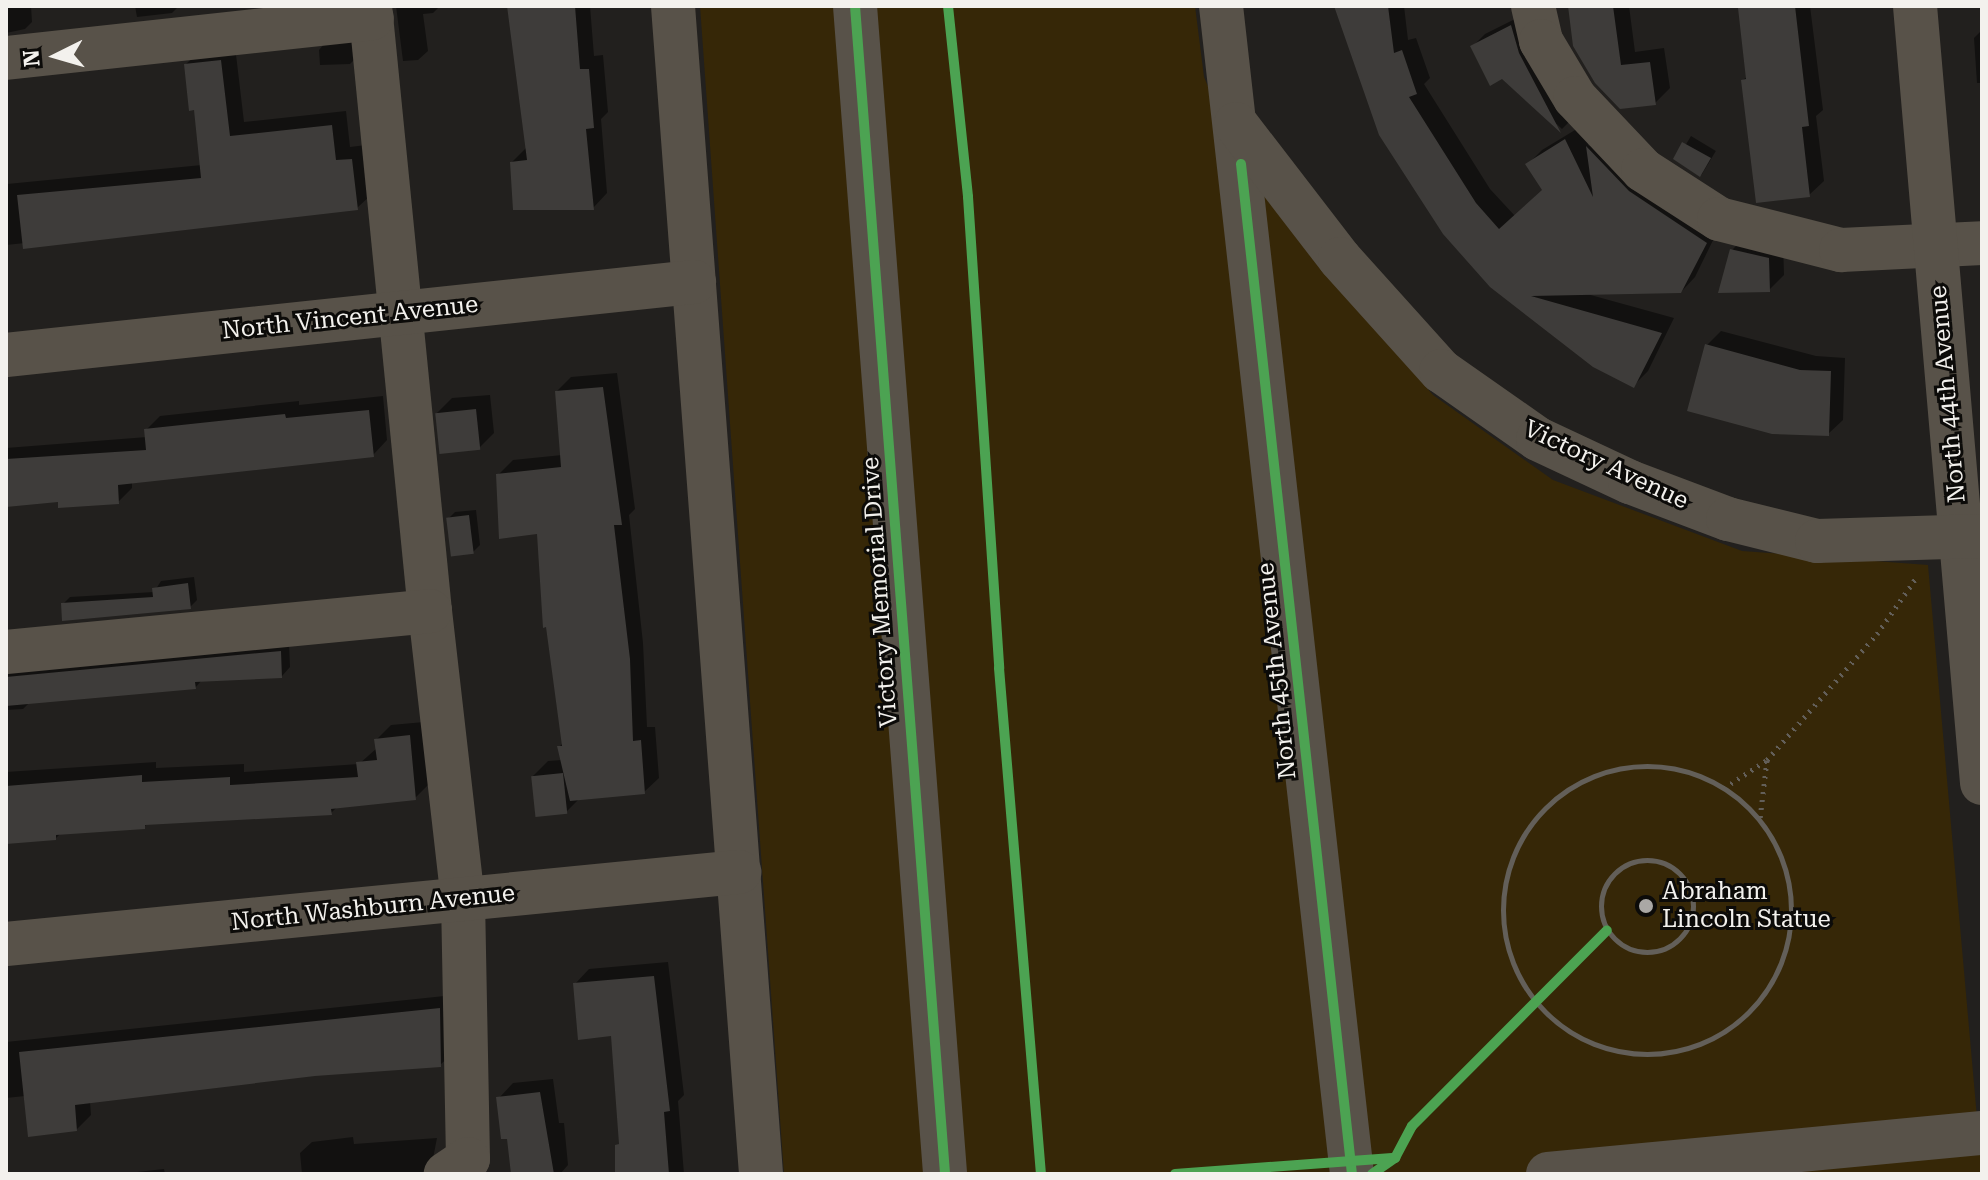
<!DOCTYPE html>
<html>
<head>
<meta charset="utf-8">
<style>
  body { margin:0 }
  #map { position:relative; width:1988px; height:1180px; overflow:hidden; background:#22201e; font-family:"Roboto Serif",serif }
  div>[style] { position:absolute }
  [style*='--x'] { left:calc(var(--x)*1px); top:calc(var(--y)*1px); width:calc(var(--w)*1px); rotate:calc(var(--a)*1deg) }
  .green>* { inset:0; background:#362707 }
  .shadow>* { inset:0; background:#0007; transform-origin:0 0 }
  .building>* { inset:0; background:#3e3c3a; transform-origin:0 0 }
  .path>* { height:5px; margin-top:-2.5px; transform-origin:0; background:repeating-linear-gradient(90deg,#635f59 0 2px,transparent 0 8px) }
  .path>.ring { margin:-2.5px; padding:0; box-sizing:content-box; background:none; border:5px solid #635f59; border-radius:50% }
  .minor>* { height:44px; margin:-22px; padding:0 22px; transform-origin:22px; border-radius:22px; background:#585249 }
  .cycleway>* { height:10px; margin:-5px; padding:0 5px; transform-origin:5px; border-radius:5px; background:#4ca352 }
  .dots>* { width:22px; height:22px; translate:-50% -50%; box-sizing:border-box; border:4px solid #0c0b09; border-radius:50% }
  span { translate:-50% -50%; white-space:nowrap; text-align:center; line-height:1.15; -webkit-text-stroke:6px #0c0b09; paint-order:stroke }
  .street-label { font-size:24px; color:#f3f1ed }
  .poi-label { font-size:24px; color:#f3f1ed }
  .left { translate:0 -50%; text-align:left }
  .frame { position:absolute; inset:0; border:8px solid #f3f1ed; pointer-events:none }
  .north { position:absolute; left:16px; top:16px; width:80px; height:80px; -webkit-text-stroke:6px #0c0b09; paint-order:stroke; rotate:265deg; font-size:22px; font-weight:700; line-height:32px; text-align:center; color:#f3f1ed }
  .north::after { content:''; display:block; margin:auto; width:28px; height:36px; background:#f3f1ed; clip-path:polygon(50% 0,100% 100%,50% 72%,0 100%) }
</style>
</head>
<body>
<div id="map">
  <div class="green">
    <i style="clip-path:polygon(700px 6px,1195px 6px,1204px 77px,1241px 164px,1330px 276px,1433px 395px,1553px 480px,1742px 551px,1928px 565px,1982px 1174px,784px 1174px)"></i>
  </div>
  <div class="shadow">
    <i style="clip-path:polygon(6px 6px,31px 6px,32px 22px,25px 29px,6px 33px)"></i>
    <i style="clip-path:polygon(135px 6px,179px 6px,172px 13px,137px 17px)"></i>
    <i style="clip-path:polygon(396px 6px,440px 6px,433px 13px,423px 14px,428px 51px,418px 60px,403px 61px)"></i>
    <i style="clip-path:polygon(509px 6px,590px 6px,594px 56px,603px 55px,608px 112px,601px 119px,607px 193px,593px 208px,512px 162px,527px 147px)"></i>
    <i style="clip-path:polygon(1340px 6px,1404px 6px,1408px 40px,1416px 38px,1430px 78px,1424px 84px,1490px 189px,1515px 216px,1544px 190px,1528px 164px,1542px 150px,1580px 127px,1589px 146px,1602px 134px,1719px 228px,1695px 277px,1681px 292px,1587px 294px,1674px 318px,1648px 371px,1634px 385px,1491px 285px)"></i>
    <i style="clip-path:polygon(1570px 6px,1629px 6px,1635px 52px,1664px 48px,1670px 88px,1655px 103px,1621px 107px)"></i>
    <i style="clip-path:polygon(1743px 6px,1810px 6px,1823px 110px,1816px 116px,1824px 181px,1809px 195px,1743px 80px,1748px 76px)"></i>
    <i style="clip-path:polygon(1523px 15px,1573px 118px,1562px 129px,1473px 46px,1485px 34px)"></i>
    <i style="clip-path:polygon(1982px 30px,1982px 83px,1977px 83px,1974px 38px)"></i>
    <i style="clip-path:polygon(355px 40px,357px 57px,350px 64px,320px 65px,319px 50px,325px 43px)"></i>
    <i style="clip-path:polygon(235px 46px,244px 122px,346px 111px,350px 147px,366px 145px,372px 194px,357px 208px,6px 245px,6px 172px,7px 184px,202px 165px,196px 108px,186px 64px,201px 50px)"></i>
    <i style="left:1691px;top:136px;width:29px;height:28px;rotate:31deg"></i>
    <i style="clip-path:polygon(1746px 236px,1783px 243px,1784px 275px,1769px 290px,1732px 250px)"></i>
    <i style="clip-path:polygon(1721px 331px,1816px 356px,1845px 358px,1843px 420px,1828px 434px,1707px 345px)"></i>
    <i style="clip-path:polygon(617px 373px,635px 509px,629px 515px,643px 643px,647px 727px,655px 727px,659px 778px,644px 792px,580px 798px,566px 812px,533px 776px,548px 761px,562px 760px,559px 747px,564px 742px,538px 532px,498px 475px,513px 460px,562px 455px,557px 391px,571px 377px)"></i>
    <i style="clip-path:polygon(490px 395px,494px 433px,479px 448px,437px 413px,452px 398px)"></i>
    <i style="clip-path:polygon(383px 396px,387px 440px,373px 455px,132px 481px,132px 488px,118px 502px,60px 500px,6px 505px,6px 448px,147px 437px,146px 430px,160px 416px,299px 401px,299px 405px)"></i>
    <i style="clip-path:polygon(476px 510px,480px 545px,473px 552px,448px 519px,455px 512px)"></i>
    <i style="clip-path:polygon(194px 577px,197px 600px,190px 607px,63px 604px,70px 597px,154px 592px,161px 581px)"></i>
    <i style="clip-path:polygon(289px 643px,290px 667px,282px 676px,202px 680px,195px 688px,30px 702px,23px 709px,6px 710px,6px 667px)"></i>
    <i style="clip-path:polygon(424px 722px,430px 783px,415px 798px,338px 806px,331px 813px,148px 823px,144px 827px,61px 833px,56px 838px,6px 840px,6px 772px,156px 762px,156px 768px,244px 764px,244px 772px,359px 764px,377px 748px,376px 740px,391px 725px)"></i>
    <i style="clip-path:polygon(668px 962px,684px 1095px,678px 1101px,684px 1174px,617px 1174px,617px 1146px,621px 1142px,613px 1034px,575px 984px,589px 969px)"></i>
    <i style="clip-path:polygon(454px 995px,455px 1051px,440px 1065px,314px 1074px,90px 1101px,91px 1115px,76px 1130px,25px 1096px,6px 1098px,6px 1042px)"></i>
    <i style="clip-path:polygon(553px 1079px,559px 1123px,564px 1123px,568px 1165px,560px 1174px,513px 1174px,509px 1136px,499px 1098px,513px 1083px)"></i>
    <i style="clip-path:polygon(353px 1137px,354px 1144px,437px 1138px,430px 1174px,302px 1174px,300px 1153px,312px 1142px)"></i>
    <i style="clip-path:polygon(164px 1169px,165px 1174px,127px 1174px,128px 1173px)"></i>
  </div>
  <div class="building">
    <i style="clip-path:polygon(507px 6px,575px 6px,580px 69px,589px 69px,594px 128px,586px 129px,594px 210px,513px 210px,510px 162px,527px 160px)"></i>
    <i style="clip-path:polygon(1334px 6px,1388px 6px,1394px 53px,1402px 50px,1417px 94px,1409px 97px,1476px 203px,1499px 229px,1542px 190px,1525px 164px,1565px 139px,1593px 197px,1586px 146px,1629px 191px,1707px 243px,1681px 293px,1531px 296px,1662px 333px,1634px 388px,1593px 367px,1490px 287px,1443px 234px,1379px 135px)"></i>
    <i style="clip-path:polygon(1568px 6px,1613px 6px,1621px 65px,1650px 62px,1656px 105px,1620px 109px,1595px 83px,1573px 46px)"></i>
    <i style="clip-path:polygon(1795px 6px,1809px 126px,1802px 127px,1810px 197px,1756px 203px,1741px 80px,1746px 79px,1738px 8px)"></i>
    <i style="clip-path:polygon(1511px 25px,1519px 53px,1561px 133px,1502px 79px,1490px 86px,1470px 46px)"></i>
    <i style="clip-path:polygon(221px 60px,230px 136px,332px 125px,336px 160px,352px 159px,358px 210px,23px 249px,17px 195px,201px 178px,194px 110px,189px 111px,184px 64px)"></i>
    <i style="clip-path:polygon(1682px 142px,1711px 158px,1700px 177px,1673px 159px)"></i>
    <i style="clip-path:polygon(1730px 249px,1769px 258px,1770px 292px,1718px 293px)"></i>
    <i style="clip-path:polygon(1705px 344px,1800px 370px,1831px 371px,1829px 436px,1772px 434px,1687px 411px)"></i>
    <i style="clip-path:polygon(603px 387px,622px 525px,614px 525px,630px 659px,633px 741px,641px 740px,645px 794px,570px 801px,557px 746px,562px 746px,546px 627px,543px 628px,537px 534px,499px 539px,496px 474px,561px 467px,555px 391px)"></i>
    <i style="left:476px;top:409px;width:41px;height:41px;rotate:84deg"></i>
    <i style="clip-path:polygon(369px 410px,374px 457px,118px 485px,119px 504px,58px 508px,58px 502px,6px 507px,6px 459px,146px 450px,144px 429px,285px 414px,286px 418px)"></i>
    <i style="left:469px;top:515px;width:39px;height:23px;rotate:83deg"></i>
    <i style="clip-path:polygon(188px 583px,191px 609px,62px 621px,61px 603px,153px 597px,152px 588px)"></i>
    <i style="clip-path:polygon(281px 651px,282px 678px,195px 682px,196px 689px,6px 706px,6px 677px)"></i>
    <i style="clip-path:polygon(410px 735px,416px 800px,331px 809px,332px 815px,145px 825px,145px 829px,56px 835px,56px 840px,6px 844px,6px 786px,142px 775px,142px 782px,230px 777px,230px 785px,358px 777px,356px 762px,377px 760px,374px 739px)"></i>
    <i style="left:563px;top:773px;width:41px;height:32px;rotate:84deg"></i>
    <i style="clip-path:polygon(654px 976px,670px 1111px,664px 1112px,669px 1174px,615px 1174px,615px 1145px,619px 1144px,611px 1036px,578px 1040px,573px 983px)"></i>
    <i style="clip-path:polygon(440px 1008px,441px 1067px,315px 1076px,75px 1105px,77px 1131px,28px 1137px,19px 1052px)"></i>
    <i style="clip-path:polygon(540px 1092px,554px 1174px,511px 1174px,507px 1139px,501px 1139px,496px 1097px)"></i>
  </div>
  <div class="path">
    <i style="--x:1767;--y:760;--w:167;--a:-48.9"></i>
    <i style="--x:1877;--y:634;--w:68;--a:-55.1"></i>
    <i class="ring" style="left:1503px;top:766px;width:283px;height:283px"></i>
    <i style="--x:1724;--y:788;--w:51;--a:-33.1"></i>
    <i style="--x:1767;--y:760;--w:59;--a:96.8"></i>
    <i class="ring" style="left:1601px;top:860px;width:87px;height:87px"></i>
  </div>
  <div class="minor">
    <i style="--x:370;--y:6;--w:608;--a:84.34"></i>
    <i style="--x:430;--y:611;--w:290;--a:83.5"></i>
    <i style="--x:463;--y:899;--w:260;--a:88.9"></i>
    <i style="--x:468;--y:1159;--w:27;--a:146"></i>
    <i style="--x:673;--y:6;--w:1171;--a:85.69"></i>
    <i style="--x:855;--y:6;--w:1171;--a:85.59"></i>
    <i style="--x:1221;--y:6;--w:1175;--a:83.6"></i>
    <i style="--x:1533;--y:6;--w:36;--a:77"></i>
    <i style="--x:1541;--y:41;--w:66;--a:59.2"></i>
    <i style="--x:1575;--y:98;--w:99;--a:46.6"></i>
    <i style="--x:1643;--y:170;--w:90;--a:32.8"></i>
    <i style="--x:1719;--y:219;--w:126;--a:14.3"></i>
    <i style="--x:1841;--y:250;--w:141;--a:-2.8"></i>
    <i style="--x:1915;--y:6;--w:780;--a:85.07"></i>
    <i style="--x:6;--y:58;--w:368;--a:-6.2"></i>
    <i style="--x:1236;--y:124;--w:170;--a:52.4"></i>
    <i style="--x:1340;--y:259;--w:151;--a:48"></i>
    <i style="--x:1441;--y:371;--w:118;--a:35"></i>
    <i style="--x:1538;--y:439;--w:102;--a:25.1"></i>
    <i style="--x:1630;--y:482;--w:105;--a:20.7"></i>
    <i style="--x:1728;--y:519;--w:92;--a:13.9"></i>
    <i style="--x:1817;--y:541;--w:165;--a:-1.7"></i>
    <i style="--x:6;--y:355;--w:692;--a:-6.06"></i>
    <i style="--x:6;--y:652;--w:426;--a:-5.5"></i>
    <i style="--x:6;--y:944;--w:737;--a:-5.61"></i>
    <i style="--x:1548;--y:1174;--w:436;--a:-5.4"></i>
  </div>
  <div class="cycleway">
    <i style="--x:855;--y:6;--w:1171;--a:85.59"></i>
    <i style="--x:948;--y:6;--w:192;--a:84"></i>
    <i style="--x:968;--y:197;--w:472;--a:86.2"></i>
    <i style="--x:999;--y:668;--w:508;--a:85.26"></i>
    <i style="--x:1241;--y:164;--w:1016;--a:83.73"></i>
    <i style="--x:1175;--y:1174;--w:221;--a:-4.2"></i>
    <i style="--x:1372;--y:1174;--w:28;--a:-35"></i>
    <i style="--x:1395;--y:1158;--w:36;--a:-62"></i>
    <i style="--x:1412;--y:1126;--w:276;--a:-45.1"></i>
  </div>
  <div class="dots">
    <i style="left:1646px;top:906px;background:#aaa8a5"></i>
  </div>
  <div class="street-label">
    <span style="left:350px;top:318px;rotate:-6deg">North Vincent Avenue</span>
    <span style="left:1948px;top:394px;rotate:-95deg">North 44th Avenue</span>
    <span style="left:1606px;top:465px;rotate:25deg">Victory Avenue</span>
    <span style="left:880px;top:592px;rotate:-94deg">Victory Memorial Drive</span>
    <span style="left:1277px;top:671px;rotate:-96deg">North 45th Avenue</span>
    <span style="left:373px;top:908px;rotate:-6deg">North Washburn Avenue</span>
  </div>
  <div class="poi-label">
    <span class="left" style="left:1662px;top:906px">Abraham<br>Lincoln Statue</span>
  </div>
  <div class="frame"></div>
  <div class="north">N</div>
</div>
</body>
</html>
